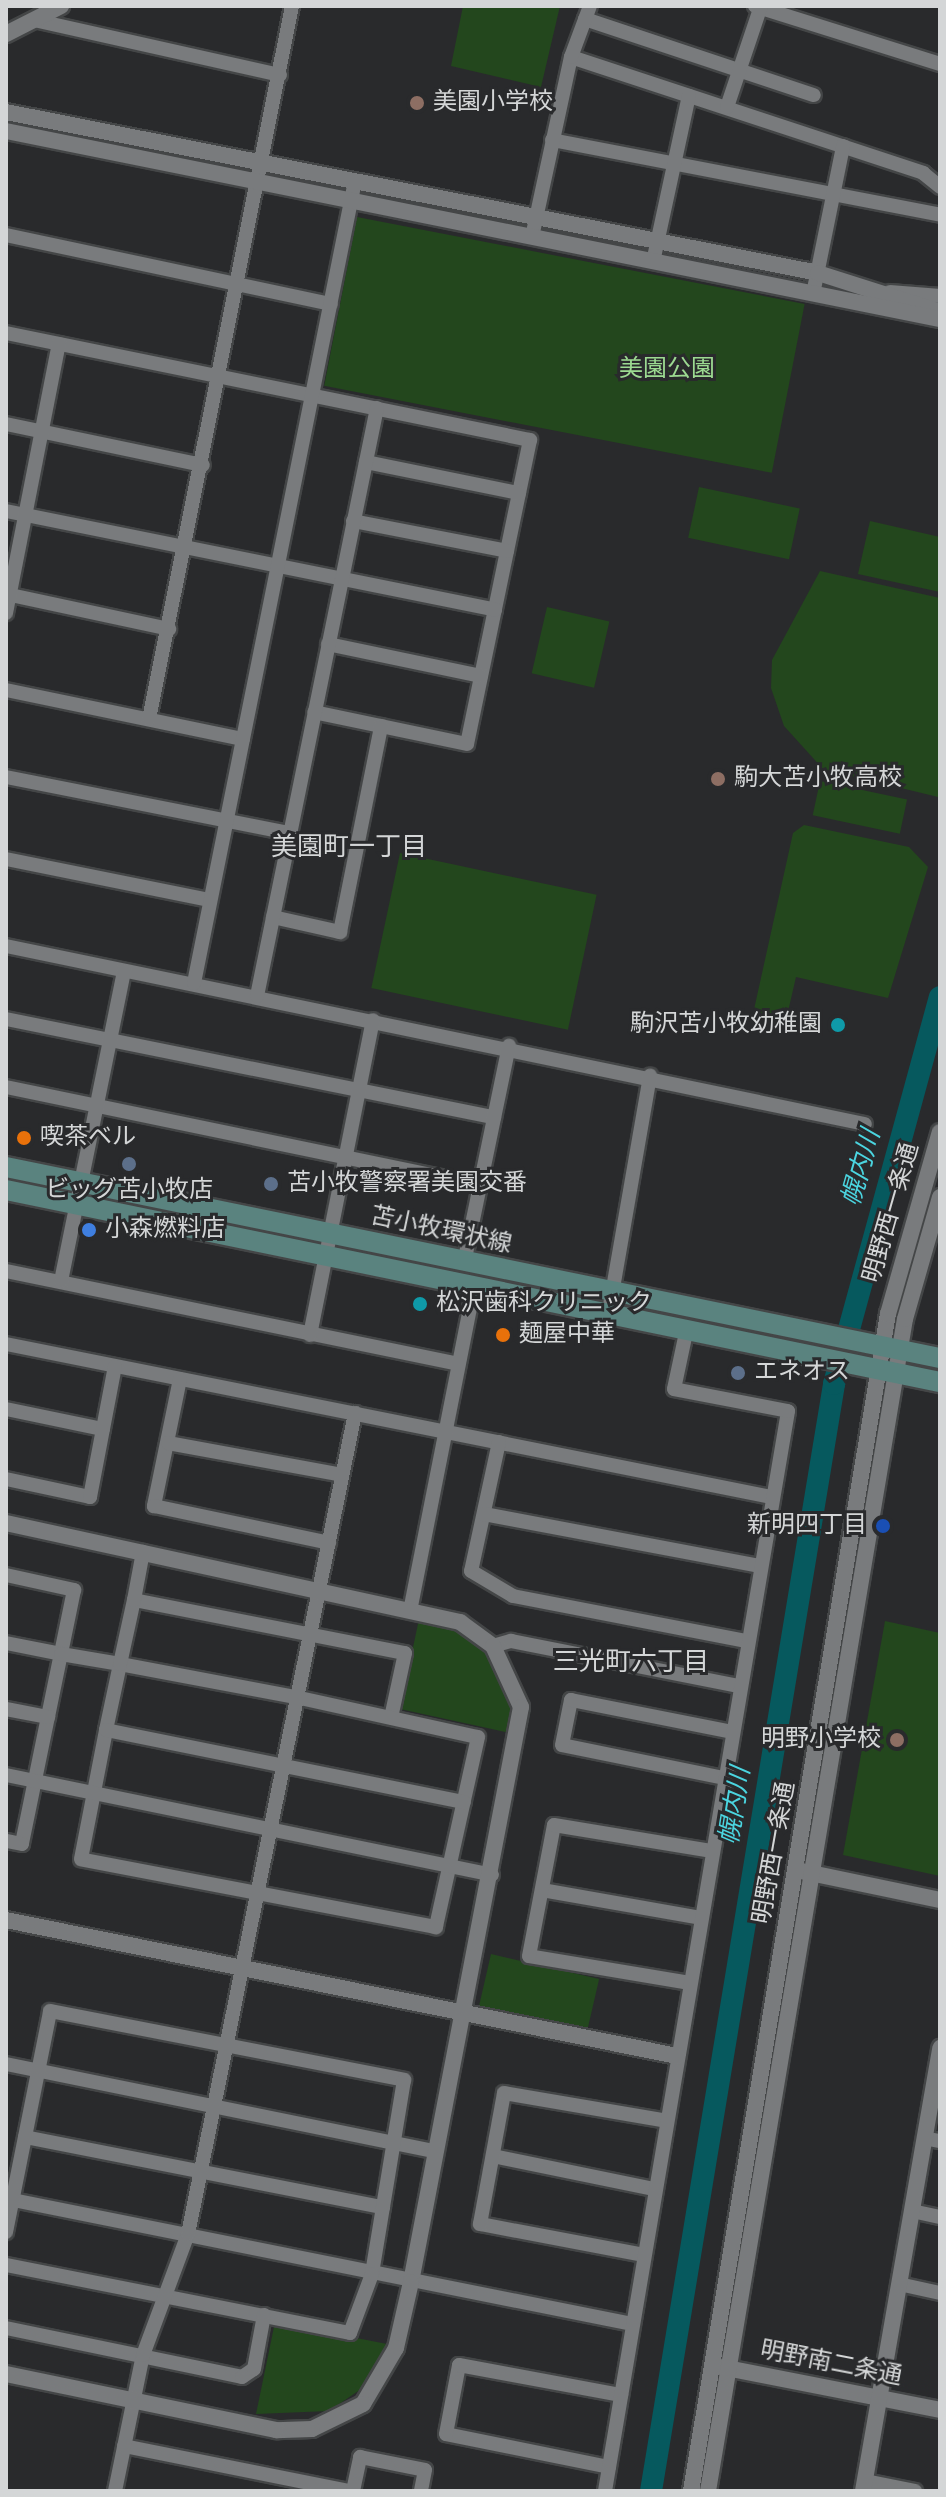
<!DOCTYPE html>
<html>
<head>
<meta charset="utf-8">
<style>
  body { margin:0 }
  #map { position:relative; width:946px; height:2497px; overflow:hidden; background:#292a2c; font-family:"Alegreya Sans","Noto Sans JP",sans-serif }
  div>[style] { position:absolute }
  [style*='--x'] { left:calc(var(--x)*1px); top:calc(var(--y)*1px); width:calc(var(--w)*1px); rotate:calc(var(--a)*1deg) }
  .green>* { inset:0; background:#23471d; transform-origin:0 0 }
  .river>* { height:22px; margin:-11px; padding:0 11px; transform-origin:11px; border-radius:11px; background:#06595e }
  .roads { filter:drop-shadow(2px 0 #444647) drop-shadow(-2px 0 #444647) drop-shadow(0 2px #444647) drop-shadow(0 -2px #444647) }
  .minor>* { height:14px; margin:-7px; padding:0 7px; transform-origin:7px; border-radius:7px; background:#797b7d }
  .tertiary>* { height:16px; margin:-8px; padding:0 8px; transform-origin:8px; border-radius:8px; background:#797b7d }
  .secondary>* { height:20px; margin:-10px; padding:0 10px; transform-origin:10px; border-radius:10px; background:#5a837f }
  .dots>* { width:22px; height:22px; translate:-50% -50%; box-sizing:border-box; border:4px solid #292a2c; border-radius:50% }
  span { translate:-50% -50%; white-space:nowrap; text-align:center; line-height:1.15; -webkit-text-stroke:6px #292a2c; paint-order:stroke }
  .poi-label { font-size:24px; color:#d4d6d7 }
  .left { translate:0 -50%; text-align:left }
  .right { translate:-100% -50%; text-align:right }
  .park-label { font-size:24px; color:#9cda91 }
  .street-label { font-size:24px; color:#d4d6d7 }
  .neighbourhood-label { font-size:26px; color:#d4d6d7 }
  .water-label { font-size:26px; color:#4bd5e0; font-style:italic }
  .frame { position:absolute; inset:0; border:8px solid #d4d6d7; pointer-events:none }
</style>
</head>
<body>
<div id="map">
  <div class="green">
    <i style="clip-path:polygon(463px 6px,560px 6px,541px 87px,451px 66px)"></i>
    <i style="left:357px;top:217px;width:456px;height:172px;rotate:11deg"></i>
    <i style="left:699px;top:487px;width:103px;height:52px;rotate:12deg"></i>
    <i style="clip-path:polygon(870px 521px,940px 537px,940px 592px,858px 574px)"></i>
    <i style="clip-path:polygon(820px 571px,940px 598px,938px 797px,823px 769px,784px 726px,771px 688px,772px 660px)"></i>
    <i style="left:547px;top:607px;width:64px;height:68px;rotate:13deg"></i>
    <i style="left:820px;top:781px;width:89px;height:35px;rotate:12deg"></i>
    <i style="clip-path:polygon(804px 825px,909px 847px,928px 867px,888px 998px,796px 977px,784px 1029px,756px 1023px,753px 1014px,793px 833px)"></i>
    <i style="left:400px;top:853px;width:201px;height:138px;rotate:12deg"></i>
    <i style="clip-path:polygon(419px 1619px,458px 1629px,486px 1649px,513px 1710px,510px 1733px,400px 1709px)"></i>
    <i style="clip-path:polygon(885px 1621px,940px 1633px,940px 1876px,843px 1855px)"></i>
    <i style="left:491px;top:1954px;width:111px;height:53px;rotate:13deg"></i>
    <i style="clip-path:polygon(275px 2322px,387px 2344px,364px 2387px,329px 2411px,256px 2414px)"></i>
  </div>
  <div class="river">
    <i style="--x:651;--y:2491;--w:1122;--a:-80.61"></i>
    <i style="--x:834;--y:1384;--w:401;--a:-74.7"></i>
  </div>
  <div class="roads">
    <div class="minor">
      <i style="--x:755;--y:6;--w:194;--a:17.4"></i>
      <i style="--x:585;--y:19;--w:241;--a:18.4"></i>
      <i style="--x:34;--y:20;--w:252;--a:12.6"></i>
      <i style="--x:571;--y:57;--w:371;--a:18.2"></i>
      <i style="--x:923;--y:173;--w:22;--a:39"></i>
      <i style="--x:727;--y:107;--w:107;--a:-71.4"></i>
      <i style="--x:552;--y:140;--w:395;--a:10.9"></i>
      <i style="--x:6;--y:235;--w:332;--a:12"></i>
      <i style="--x:532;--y:237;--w:184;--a:-77.8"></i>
      <i style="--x:571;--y:57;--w:54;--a:-69.6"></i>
      <i style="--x:653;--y:262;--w:170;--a:-77.8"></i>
      <i style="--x:890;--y:292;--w:50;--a:4.6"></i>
      <i style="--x:813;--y:294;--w:151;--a:-78.5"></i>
      <i style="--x:6;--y:333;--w:535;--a:11.54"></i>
      <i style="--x:530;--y:440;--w:310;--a:101.7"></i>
      <i style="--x:467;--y:744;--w:156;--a:-168.2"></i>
      <i style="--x:6;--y:424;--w:201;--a:11.8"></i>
      <i style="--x:366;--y:462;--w:156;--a:11.5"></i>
      <i style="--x:6;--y:511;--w:499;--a:11.4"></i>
      <i style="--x:353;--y:521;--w:157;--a:11"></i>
      <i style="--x:6;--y:594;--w:167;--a:12.1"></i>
      <i style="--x:6;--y:613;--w:274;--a:-78.9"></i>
      <i style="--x:328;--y:644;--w:156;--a:11.8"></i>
      <i style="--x:6;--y:690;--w:242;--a:11.7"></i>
      <i style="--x:149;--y:719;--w:727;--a:-78.66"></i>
      <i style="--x:6;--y:777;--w:289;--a:11.2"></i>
      <i style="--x:6;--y:859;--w:208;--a:11.4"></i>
      <i style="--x:273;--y:917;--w:69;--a:12.6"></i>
      <i style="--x:340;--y:932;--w:210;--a:-78.7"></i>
      <i style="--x:6;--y:946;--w:877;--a:11.71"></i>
      <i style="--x:194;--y:983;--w:813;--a:-78.65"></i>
      <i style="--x:257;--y:996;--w:600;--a:-78.47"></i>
      <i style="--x:6;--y:1019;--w:498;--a:11.4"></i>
      <i style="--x:6;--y:1087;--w:484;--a:11.7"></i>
      <i style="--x:464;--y:1263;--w:222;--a:-78.3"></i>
      <i style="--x:6;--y:1271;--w:461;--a:11.6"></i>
      <i style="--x:61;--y:1281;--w:316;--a:-78.5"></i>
      <i style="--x:609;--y:1311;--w:239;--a:-80.1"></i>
      <i style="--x:310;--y:1335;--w:321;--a:-78.7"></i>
      <i style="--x:6;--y:1344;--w:781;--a:11.3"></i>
      <i style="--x:180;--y:1379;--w:130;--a:101.6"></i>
      <i style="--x:154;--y:1506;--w:179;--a:11.9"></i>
      <i style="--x:6;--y:1409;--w:99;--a:11.7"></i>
      <i style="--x:499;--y:1442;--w:132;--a:102.2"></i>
      <i style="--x:471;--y:1571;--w:49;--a:30.8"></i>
      <i style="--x:513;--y:1596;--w:238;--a:10.9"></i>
      <i style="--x:168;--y:1443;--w:177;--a:10.4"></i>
      <i style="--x:6;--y:1479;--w:86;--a:12.1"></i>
      <i style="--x:90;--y:1497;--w:133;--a:-79.2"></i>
      <i style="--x:484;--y:1514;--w:280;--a:10.7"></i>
      <i style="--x:6;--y:1575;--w:70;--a:12.4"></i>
      <i style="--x:74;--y:1590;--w:259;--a:101.6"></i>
      <i style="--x:22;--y:1844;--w:16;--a:-169"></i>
      <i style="--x:134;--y:1600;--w:276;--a:11.1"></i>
      <i style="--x:405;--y:1653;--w:66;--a:102.2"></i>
      <i style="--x:411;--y:1606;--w:324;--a:-78.8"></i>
      <i style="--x:6;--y:1643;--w:56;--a:11.3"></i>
      <i style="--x:61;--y:1654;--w:60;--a:9.6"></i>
      <i style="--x:120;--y:1664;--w:183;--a:10.7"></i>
      <i style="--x:300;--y:1698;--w:182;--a:12.4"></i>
      <i style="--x:478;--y:1737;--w:195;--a:102.5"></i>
      <i style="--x:436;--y:1927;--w:361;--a:-169.2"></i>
      <i style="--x:81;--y:1859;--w:131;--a:-79"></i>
      <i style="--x:106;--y:1730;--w:67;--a:-78"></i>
      <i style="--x:120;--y:1664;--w:66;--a:-77.7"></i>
      <i style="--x:134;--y:1600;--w:49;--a:-79.4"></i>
      <i style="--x:493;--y:1646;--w:19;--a:-16"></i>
      <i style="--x:511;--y:1641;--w:232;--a:11.2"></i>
      <i style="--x:6;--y:1709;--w:43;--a:10.8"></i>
      <i style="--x:106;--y:1730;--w:365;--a:11.4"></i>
      <i style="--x:6;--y:1775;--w:496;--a:11.6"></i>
      <i style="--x:724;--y:1778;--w:165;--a:-168.5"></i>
      <i style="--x:562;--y:1745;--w:46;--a:-78.7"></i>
      <i style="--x:571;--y:1700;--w:164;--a:11.2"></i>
      <i style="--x:542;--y:1890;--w:161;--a:10"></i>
      <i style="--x:690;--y:1983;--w:163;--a:-170.5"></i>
      <i style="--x:529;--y:1956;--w:133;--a:-79.2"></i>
      <i style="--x:554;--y:1825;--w:159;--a:9.4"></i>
      <i style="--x:6;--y:2064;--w:438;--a:11.5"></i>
      <i style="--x:25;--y:2137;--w:365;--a:11.1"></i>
      <i style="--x:924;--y:2138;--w:16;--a:11"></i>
      <i style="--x:493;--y:2156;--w:164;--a:11.6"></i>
      <i style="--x:13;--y:2200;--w:631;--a:11.33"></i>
      <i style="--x:912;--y:2211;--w:29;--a:12"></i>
      <i style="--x:6;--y:2232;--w:225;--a:-78.7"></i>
      <i style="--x:50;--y:2011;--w:361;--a:11"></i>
      <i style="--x:404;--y:2080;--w:197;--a:99.4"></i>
      <i style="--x:372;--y:2274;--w:63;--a:110.4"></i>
      <i style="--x:350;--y:2333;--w:351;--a:-168.8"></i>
      <i style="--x:644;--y:2255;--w:167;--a:-169.3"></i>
      <i style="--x:480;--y:2224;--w:133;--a:-79.6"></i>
      <i style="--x:504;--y:2093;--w:165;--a:9.7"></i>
      <i style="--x:899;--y:2284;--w:42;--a:12.4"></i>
      <i style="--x:6;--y:2328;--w:241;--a:11.7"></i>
      <i style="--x:242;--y:2377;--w:14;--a:-34"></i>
      <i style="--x:254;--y:2369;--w:55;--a:-79.5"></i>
      <i style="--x:124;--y:2446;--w:230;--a:11.3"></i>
      <i style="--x:609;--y:2467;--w:166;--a:-168.6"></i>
      <i style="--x:446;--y:2434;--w:70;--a:-79.3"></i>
      <i style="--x:459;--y:2365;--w:165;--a:10.5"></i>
      <i style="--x:865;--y:2481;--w:51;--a:11.3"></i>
      <i style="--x:115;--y:2491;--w:139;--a:-78.4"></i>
      <i style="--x:143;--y:2355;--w:129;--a:-69.6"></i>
      <i style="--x:188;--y:2234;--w:838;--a:-78.5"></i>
      <i style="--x:353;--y:2491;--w:35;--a:-78"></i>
      <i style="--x:360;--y:2457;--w:66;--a:11.3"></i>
      <i style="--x:425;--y:2470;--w:21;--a:101"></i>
      <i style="--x:605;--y:2491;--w:1095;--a:-80.38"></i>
      <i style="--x:788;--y:1411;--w:116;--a:-169.1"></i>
      <i style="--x:674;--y:1389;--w:62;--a:-78"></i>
    </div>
    <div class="tertiary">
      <i style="--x:6;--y:34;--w:62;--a:-27"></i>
      <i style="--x:6;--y:112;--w:828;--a:11.21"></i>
      <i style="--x:818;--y:273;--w:128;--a:17.7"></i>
      <i style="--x:6;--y:131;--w:953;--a:11.38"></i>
      <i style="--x:6;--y:1523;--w:465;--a:12.3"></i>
      <i style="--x:460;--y:1622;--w:41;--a:36"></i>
      <i style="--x:493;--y:1646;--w:67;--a:65.3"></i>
      <i style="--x:521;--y:1707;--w:585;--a:100.83"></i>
      <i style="--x:411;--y:2282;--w:68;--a:102.8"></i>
      <i style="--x:396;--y:2348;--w:65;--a:120.5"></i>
      <i style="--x:363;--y:2404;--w:57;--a:153.9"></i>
      <i style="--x:312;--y:2429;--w:36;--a:178"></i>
      <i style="--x:276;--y:2430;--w:276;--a:-168.3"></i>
      <i style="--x:801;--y:1871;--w:142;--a:11.8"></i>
      <i style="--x:6;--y:1920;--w:685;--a:11.46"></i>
      <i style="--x:721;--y:2367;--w:223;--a:11.1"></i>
      <i style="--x:691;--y:2491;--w:1193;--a:-80.5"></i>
      <i style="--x:888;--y:1314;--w:189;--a:-74.1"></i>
      <i style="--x:708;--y:2491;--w:1188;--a:-80.46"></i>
      <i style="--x:905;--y:1319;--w:127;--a:-74"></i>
      <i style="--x:863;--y:2491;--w:450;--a:-80.1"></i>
    </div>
    <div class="secondary">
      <i style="--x:6;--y:1167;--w:953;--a:11.56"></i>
      <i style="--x:6;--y:1190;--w:954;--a:11.62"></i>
    </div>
  </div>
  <div class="dots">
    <i style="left:417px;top:103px;background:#8d6e63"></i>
    <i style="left:718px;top:779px;background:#8d6e63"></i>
    <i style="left:838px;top:1025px;background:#0f9aa8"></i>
    <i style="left:24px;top:1138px;background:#e8710a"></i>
    <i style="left:129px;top:1164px;background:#5c6f8a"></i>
    <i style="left:271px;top:1184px;background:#5c6f8a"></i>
    <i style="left:89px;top:1230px;background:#3f7fe0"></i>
    <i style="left:420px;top:1304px;background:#0f9aa8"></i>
    <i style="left:503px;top:1335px;background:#e8710a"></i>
    <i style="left:738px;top:1373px;background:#5c6f8a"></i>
    <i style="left:883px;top:1526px;background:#1a4fb4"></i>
    <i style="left:897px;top:1740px;background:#8d6e63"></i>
  </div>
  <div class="poi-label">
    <span class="left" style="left:433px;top:103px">美園小学校</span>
    <span class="left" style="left:734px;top:779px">駒大苫小牧高校</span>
    <span class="right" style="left:822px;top:1025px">駒沢苫小牧幼稚園</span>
    <span class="left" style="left:40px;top:1138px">喫茶ベル</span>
    <span class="left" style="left:287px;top:1184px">苫小牧警察署美園交番</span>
    <span style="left:129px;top:1191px">ビッグ苫小牧店</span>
    <span class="left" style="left:105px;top:1230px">小森燃料店</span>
    <span class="left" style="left:436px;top:1304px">松沢歯科クリニック</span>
    <span class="left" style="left:519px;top:1335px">麺屋中華</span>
    <span class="left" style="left:754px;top:1373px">エネオス</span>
    <span class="right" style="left:867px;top:1526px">新明四丁目</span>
    <span class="right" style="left:881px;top:1740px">明野小学校</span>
  </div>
  <div class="park-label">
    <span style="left:667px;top:370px">美園公園</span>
  </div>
  <div class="street-label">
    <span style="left:892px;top:1213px;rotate:-74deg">明野西一条通</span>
    <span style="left:441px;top:1231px;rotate:12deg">苫小牧環状線</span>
    <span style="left:775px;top:1853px;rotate:-80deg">明野西一条通</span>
    <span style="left:831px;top:2364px;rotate:11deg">明野南二条通</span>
  </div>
  <div class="neighbourhood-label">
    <span style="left:349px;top:848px">美園町一丁目</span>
    <span style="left:631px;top:1663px">三光町六丁目</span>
  </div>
  <div class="water-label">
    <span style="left:862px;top:1168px;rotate:-74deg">幌内川</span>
    <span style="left:736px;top:1806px;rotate:-81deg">幌内川</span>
  </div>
  <div class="frame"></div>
</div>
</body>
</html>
